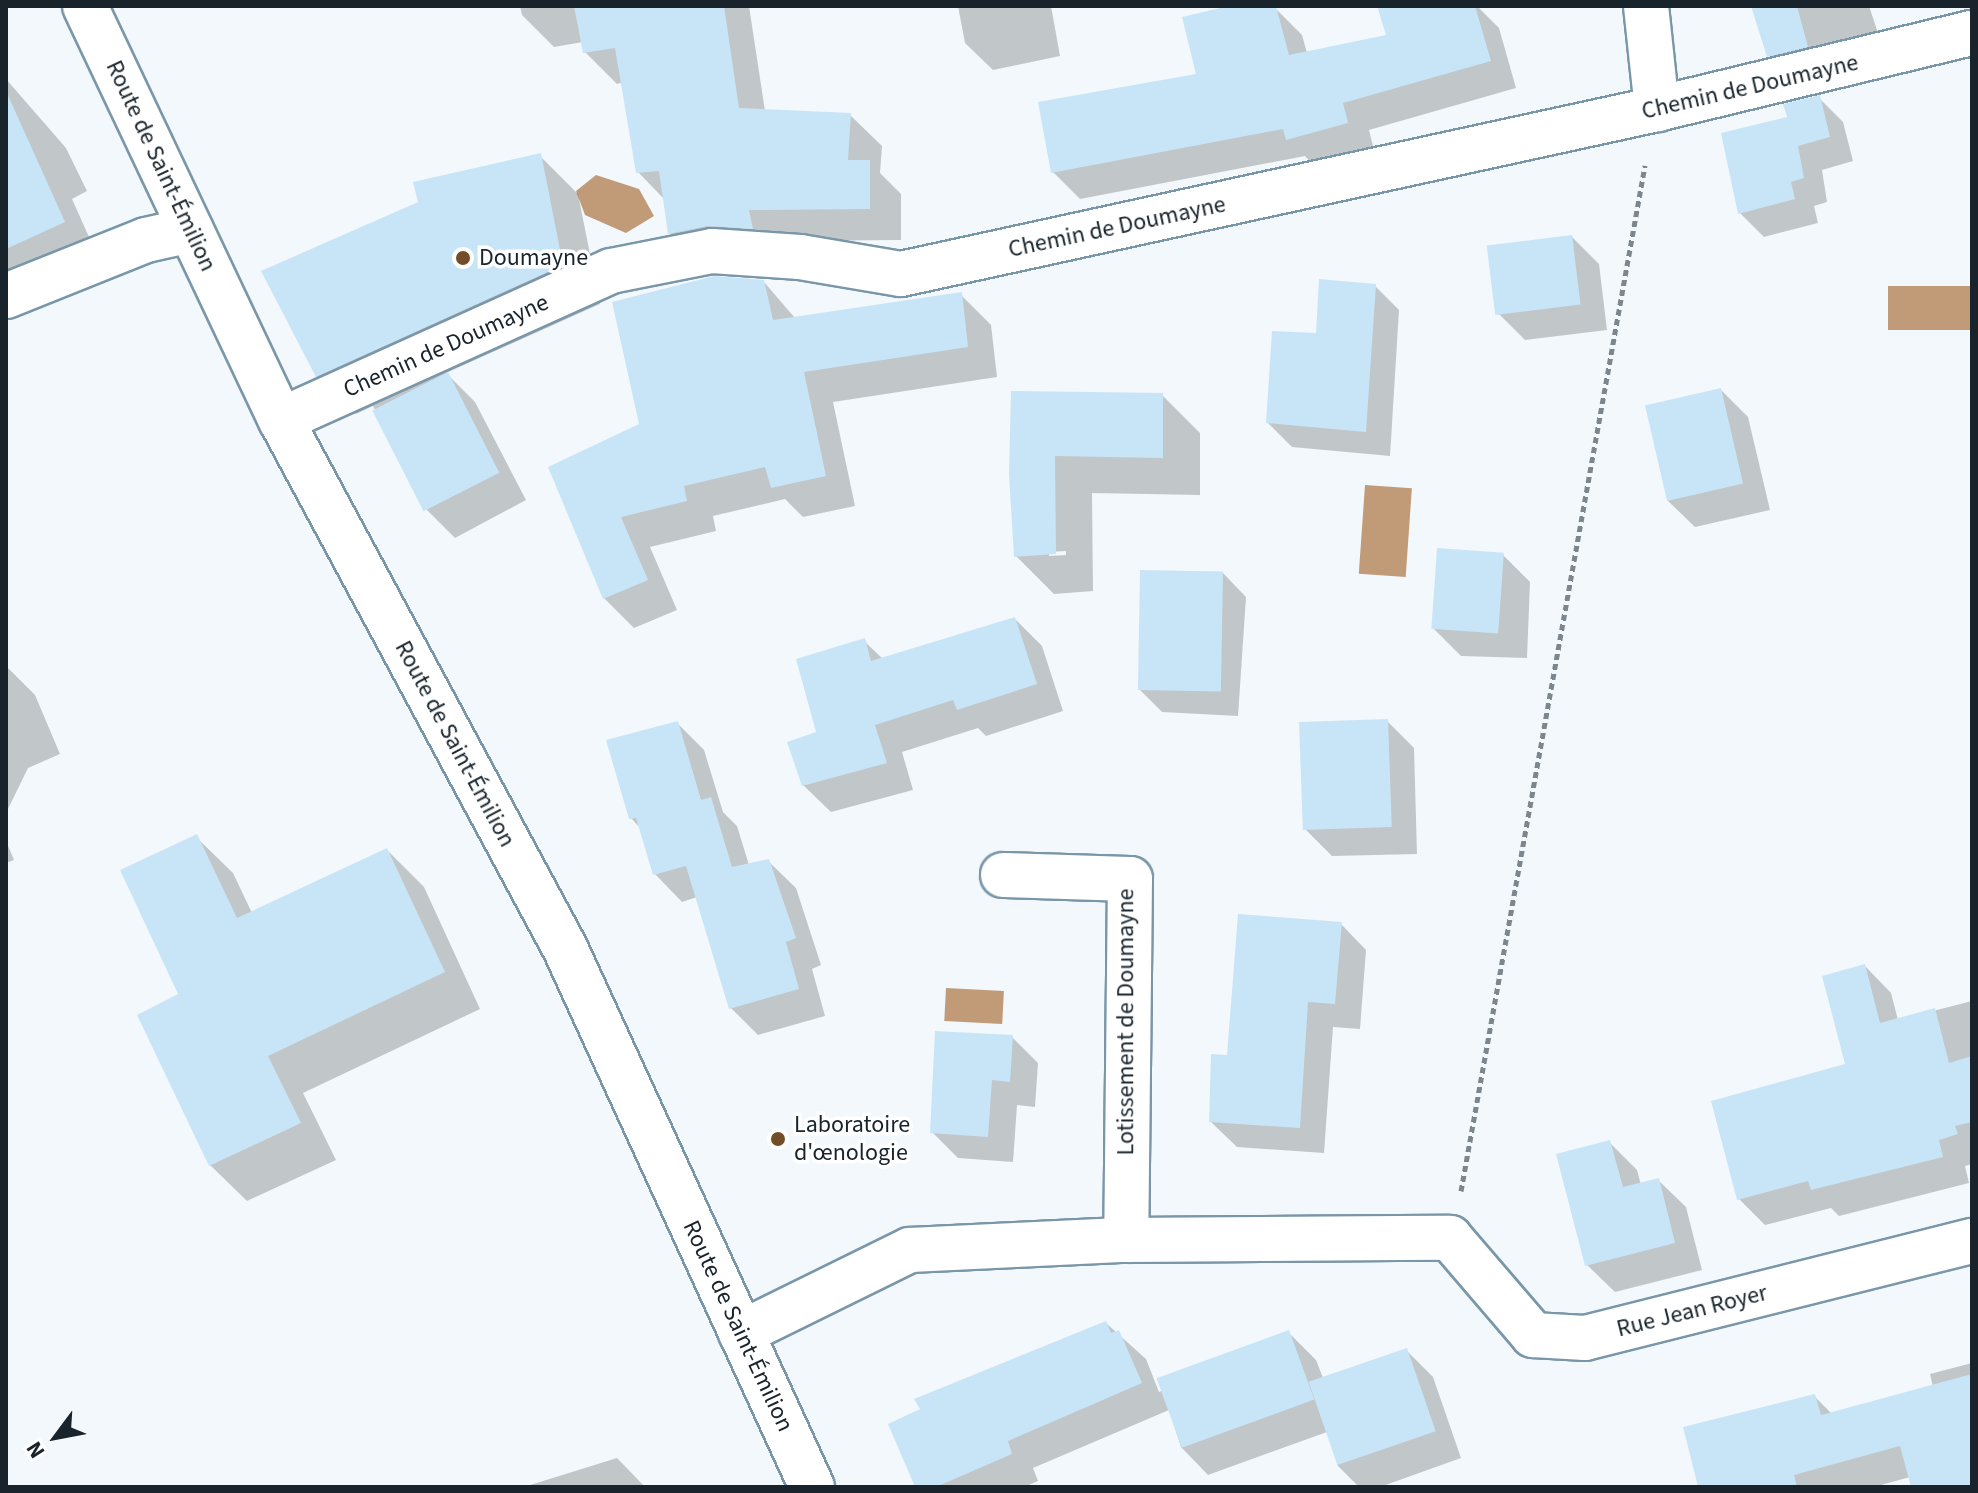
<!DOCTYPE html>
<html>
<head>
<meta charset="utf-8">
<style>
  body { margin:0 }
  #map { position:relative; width:1978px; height:1493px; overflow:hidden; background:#f2f8fc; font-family:"Source Sans 3",sans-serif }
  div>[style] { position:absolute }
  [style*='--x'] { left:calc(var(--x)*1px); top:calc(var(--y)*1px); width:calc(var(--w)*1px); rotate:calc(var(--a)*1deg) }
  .water>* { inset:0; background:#c19b78; transform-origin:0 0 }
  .shadow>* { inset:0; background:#0003 }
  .building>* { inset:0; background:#c8e5f8; transform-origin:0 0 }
  .path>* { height:5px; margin-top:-2.5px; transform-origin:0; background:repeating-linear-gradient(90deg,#7d868c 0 6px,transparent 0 10px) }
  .roads { filter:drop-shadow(2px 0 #7a97a9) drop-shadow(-2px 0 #7a97a9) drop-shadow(0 2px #7a97a9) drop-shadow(0 -2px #7a97a9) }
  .minor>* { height:44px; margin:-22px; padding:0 22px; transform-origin:22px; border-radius:22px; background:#fff }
  .tertiary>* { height:44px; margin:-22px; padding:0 22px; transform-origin:22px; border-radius:22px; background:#fff }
  .dots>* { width:22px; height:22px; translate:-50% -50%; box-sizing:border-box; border:4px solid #fff; border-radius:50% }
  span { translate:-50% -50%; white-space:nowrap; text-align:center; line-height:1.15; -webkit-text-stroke:7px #fff; paint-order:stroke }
  .street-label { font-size:24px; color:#18232b }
  .poi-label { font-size:24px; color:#18232b }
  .left { translate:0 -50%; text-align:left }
  .frame { position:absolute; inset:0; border:8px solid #18232b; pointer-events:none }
  .north { position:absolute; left:16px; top:1397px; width:80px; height:80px; -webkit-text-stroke:6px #fff; paint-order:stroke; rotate:238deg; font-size:22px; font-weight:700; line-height:32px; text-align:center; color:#18232b }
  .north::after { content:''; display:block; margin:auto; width:28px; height:36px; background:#18232b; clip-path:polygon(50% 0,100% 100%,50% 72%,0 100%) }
</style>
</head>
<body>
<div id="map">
  <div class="water">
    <i style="clip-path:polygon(596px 175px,639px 189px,654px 216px,626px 233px,585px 215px,576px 191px)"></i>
    <i style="left:1972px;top:286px;width:44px;height:84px;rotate:90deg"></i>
    <i style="left:1365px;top:485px;width:47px;height:89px;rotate:4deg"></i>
    <i style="left:946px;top:988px;width:58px;height:33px;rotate:3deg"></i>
  </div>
  <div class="shadow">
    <i style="clip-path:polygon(520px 6px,749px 6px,765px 111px,850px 115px,882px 146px,880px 173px,901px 194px,901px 240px,779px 241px,701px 265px,670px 233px,665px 200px,638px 172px,623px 82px,617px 84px,585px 52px,583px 42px,554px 47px,522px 15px)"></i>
    <i style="clip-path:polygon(958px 6px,1051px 6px,1060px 56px,993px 70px,965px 43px)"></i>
    <i style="clip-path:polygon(1238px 6px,1275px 8px,1302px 35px,1307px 53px,1389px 36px,1379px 6px,1477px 6px,1499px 28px,1516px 88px,1369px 130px,1374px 150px,1314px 166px,1305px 156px,1080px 199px,1053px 172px,1199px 75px)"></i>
    <i style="clip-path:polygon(1753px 6px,1869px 6px,1880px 39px,1794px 81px,1769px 56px)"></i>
    <i style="clip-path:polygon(6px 79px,66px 148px,87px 191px,72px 199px,98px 257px,27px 290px,6px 270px)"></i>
    <i style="clip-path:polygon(1819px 98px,1843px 122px,1853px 161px,1822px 170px,1827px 202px,1814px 206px,1818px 223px,1764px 237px,1740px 213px,1790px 118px)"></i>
    <i style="clip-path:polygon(540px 156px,578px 194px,600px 304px,446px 373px,475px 402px,526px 500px,455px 538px,427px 510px,373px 406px,356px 414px,317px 376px)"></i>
    <i style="clip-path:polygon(1572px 237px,1599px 264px,1607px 330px,1525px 340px,1498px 313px)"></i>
    <i style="clip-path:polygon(764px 282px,795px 318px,961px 295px,991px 325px,997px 377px,833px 402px,855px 506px,803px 517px,785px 499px,713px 516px,716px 531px,650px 547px,677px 610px,634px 628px,604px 598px,551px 468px,641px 425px)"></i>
    <i style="clip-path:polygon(1375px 286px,1399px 310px,1390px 456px,1292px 447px,1268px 423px,1318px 335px)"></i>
    <i style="clip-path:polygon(1721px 390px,1748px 417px,1770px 510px,1695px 527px,1667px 500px,1683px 397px)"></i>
    <i style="clip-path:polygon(evenodd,1162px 395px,1200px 433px,1200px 495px,1092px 493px,1093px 591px,1054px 594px,1016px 556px,1011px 474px,1162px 395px,1066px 551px,1066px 555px,1049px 556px,1049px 552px,1066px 551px)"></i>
    <i style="clip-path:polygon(1503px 555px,1530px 582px,1527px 658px,1461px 656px,1433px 628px)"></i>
    <i style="clip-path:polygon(1223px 573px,1246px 597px,1238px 716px,1162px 712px,1139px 689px)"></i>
    <i style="clip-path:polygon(1015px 619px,1042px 646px,1063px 711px,986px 736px,978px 728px,902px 752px,913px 790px,831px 812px,803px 785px,818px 733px,864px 641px,883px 659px)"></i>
    <i style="clip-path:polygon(6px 666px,35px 695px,60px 754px,28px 768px,6px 813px)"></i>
    <i style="clip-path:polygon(1387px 721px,1414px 748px,1417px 854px,1332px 856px,1304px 828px)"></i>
    <i style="clip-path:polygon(677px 723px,704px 750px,723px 812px,737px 826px,749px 865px,768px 861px,796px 888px,821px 965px,812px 969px,825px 1016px,758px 1035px,731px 1008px,697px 897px,682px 902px,655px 874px,641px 829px,631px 818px)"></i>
    <i style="clip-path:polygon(196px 837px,233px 873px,252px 913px,387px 850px,424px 887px,480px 1009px,303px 1093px,336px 1160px,247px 1201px,210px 1165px)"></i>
    <i style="clip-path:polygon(6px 841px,14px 860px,6px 863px)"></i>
    <i style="clip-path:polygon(1341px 924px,1366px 950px,1360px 1029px,1333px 1027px,1324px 1153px,1237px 1147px,1211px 1122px,1229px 1057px)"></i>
    <i style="clip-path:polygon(1865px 966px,1891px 993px,1898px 1020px,1972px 1001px,1972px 1164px,1965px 1166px,1969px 1183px,1839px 1216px,1831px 1208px,1765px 1225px,1739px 1199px,1848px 1065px)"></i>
    <i style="clip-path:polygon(1012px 1037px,1038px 1063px,1035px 1107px,1017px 1105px,1013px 1162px,958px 1158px,932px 1132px)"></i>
    <i style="clip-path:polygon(1609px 1142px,1637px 1170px,1641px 1185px,1658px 1180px,1686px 1207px,1702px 1270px,1615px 1292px,1587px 1265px)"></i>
    <i style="clip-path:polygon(1106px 1323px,1146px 1359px,1159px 1392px,1289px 1333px,1316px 1360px,1323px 1378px,1406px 1350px,1433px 1377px,1461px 1458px,1380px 1487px,1359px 1487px,1338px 1466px,1327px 1432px,1208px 1475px,1181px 1447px,1169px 1410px,1033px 1468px,1038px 1481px,1024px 1487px,917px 1487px)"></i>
    <i style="clip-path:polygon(1972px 1363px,1972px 1487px,1913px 1487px,1910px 1477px,1874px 1487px,1700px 1487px,1815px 1397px,1832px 1414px,1933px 1387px,1930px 1374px)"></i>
    <i style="clip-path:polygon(617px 1458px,645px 1487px,527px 1487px,527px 1486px)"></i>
  </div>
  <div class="building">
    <i style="clip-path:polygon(574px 6px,724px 6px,739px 108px,851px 113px,848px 160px,870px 160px,870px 209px,749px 210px,753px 229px,708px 226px,668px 234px,659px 171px,636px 173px,615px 48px,583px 53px)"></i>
    <i style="clip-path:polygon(1229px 6px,1276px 6px,1289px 55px,1386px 35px,1377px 6px,1475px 6px,1491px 61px,1343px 103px,1348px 123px,1286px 140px,1283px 129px,1051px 173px,1038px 102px,1196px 74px,1182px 17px)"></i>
    <i style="clip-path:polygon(1751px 6px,1797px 6px,1808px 47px,1767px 57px)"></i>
    <i style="clip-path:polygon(6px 91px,65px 222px,6px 249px)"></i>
    <i style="clip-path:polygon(1820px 95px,1830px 137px,1798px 146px,1804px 178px,1791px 182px,1795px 199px,1738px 214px,1721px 133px,1787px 117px,1783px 104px)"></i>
    <i style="clip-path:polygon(541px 153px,563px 265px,316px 377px,261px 271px,418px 202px,413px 182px)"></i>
    <i style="left:1572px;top:235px;width:70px;height:86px;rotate:83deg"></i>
    <i style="clip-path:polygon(714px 276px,764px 280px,773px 320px,962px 292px,968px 347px,804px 372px,826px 476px,771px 488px,765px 467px,684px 486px,687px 501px,621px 517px,648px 580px,603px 599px,548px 467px,639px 424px,612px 302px)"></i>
    <i style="clip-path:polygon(1319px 279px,1376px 284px,1366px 432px,1266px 423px,1272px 331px,1316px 333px)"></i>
    <i style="left:448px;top:372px;width:113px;height:85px;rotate:63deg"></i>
    <i style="left:1721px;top:388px;width:98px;height:78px;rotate:77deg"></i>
    <i style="clip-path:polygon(1011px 391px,1163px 393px,1163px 458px,1055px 456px,1056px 554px,1014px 557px,1009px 474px)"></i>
    <i style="left:1437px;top:548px;width:67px;height:81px;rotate:4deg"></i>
    <i style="left:1140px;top:570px;width:83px;height:120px;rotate:1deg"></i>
    <i style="clip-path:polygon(1015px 617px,1037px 684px,957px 710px,953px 700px,875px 725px,887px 763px,802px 786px,787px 742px,816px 732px,796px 659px,865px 638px,871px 661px)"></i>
    <i style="left:1388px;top:719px;width:108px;height:89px;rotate:88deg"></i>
    <i style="clip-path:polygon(678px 721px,701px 800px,711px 797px,732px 867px,769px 859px,796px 938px,786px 942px,799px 989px,729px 1009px,686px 866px,653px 875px,636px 818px,629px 819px,606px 740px)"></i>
    <i style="clip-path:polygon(197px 834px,237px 918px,387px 848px,445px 972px,268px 1056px,301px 1123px,209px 1166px,137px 1015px,178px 994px,120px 870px)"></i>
    <i style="clip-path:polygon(1238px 914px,1342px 922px,1335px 1004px,1308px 1002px,1300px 1128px,1209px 1122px,1211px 1054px,1227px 1055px)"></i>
    <i style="clip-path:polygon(1865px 964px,1880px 1023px,1935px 1008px,1949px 1063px,1972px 1056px,1972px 1122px,1955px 1126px,1958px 1134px,1939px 1140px,1943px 1157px,1811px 1190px,1808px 1181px,1737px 1200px,1711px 1101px,1845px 1064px,1822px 976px)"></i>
    <i style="clip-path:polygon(935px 1031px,1013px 1035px,1010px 1082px,992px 1080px,988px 1137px,930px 1133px)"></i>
    <i style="clip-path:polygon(1610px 1140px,1623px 1187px,1659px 1178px,1675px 1243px,1585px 1266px,1556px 1154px)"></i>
    <i style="clip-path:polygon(1106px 1321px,1111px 1333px,1119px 1330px,1142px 1383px,1008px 1441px,1012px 1454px,936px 1487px,915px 1487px,888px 1424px,920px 1409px,914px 1399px)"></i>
    <i style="left:1289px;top:1330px;width:74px;height:141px;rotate:70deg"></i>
    <i style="left:1407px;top:1348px;width:88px;height:104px;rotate:71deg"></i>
    <i style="clip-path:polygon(1972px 1374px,1972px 1487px,1911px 1487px,1900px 1446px,1794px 1475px,1797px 1487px,1698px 1487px,1683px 1427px,1815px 1394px,1821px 1415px)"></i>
  </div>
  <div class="path">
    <i style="--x:1461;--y:1191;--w:1042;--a:-79.83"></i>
  </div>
  <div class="roads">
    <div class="minor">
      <i style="--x:1646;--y:6;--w:104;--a:83.9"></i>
      <i style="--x:6;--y:296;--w:151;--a:-21.8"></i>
      <i style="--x:146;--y:240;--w:46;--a:-12.5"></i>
      <i style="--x:281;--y:420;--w:362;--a:-24.3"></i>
      <i style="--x:611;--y:271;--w:103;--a:-11.2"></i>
      <i style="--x:712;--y:251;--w:88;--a:3.9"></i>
      <i style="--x:800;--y:257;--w:102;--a:9.6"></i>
      <i style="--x:901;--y:274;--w:774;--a:-12.31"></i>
      <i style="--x:1657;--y:109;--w:324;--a:-13.6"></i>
      <i style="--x:1003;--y:875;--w:127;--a:1.8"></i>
      <i style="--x:1130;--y:879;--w:361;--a:90.6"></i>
      <i style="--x:741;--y:1333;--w:188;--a:-26.2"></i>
      <i style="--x:910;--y:1250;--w:216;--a:-2.7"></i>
      <i style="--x:1126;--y:1240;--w:324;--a:-0.4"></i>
      <i style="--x:1450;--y:1238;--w:128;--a:49.4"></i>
      <i style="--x:1533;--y:1335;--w:52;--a:3.3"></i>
      <i style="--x:1585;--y:1338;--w:399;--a:-14.1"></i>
    </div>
    <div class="tertiary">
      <i style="--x:85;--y:6;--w:458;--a:64.7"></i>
      <i style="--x:281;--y:420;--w:600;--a:61.73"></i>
      <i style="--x:565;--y:948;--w:593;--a:65.38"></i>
    </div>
  </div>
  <div class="dots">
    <i style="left:463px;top:258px;background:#724d28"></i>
    <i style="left:778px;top:1139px;background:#724d28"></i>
  </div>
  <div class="street-label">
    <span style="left:1750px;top:87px;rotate:-13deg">Chemin de Doumayne</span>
    <span style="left:161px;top:166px;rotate:65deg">Route de Saint-Émilion</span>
    <span style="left:1117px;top:227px;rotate:-12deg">Chemin de Doumayne</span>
    <span style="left:446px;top:346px;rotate:-24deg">Chemin de Doumayne</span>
    <span style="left:455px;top:744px;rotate:62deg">Route de Saint-Émilion</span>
    <span style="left:1126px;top:1022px;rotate:-90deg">Lotissement de Doumayne</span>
    <span style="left:1692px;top:1311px;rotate:-14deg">Rue Jean Royer</span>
    <span style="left:738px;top:1326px;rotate:65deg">Route de Saint-Émilion</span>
  </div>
  <div class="poi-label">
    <span class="left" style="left:479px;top:258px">Doumayne</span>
    <span class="left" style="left:794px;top:1139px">Laboratoire<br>d'œnologie</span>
  </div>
  <div class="frame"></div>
  <div class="north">N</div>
</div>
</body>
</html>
